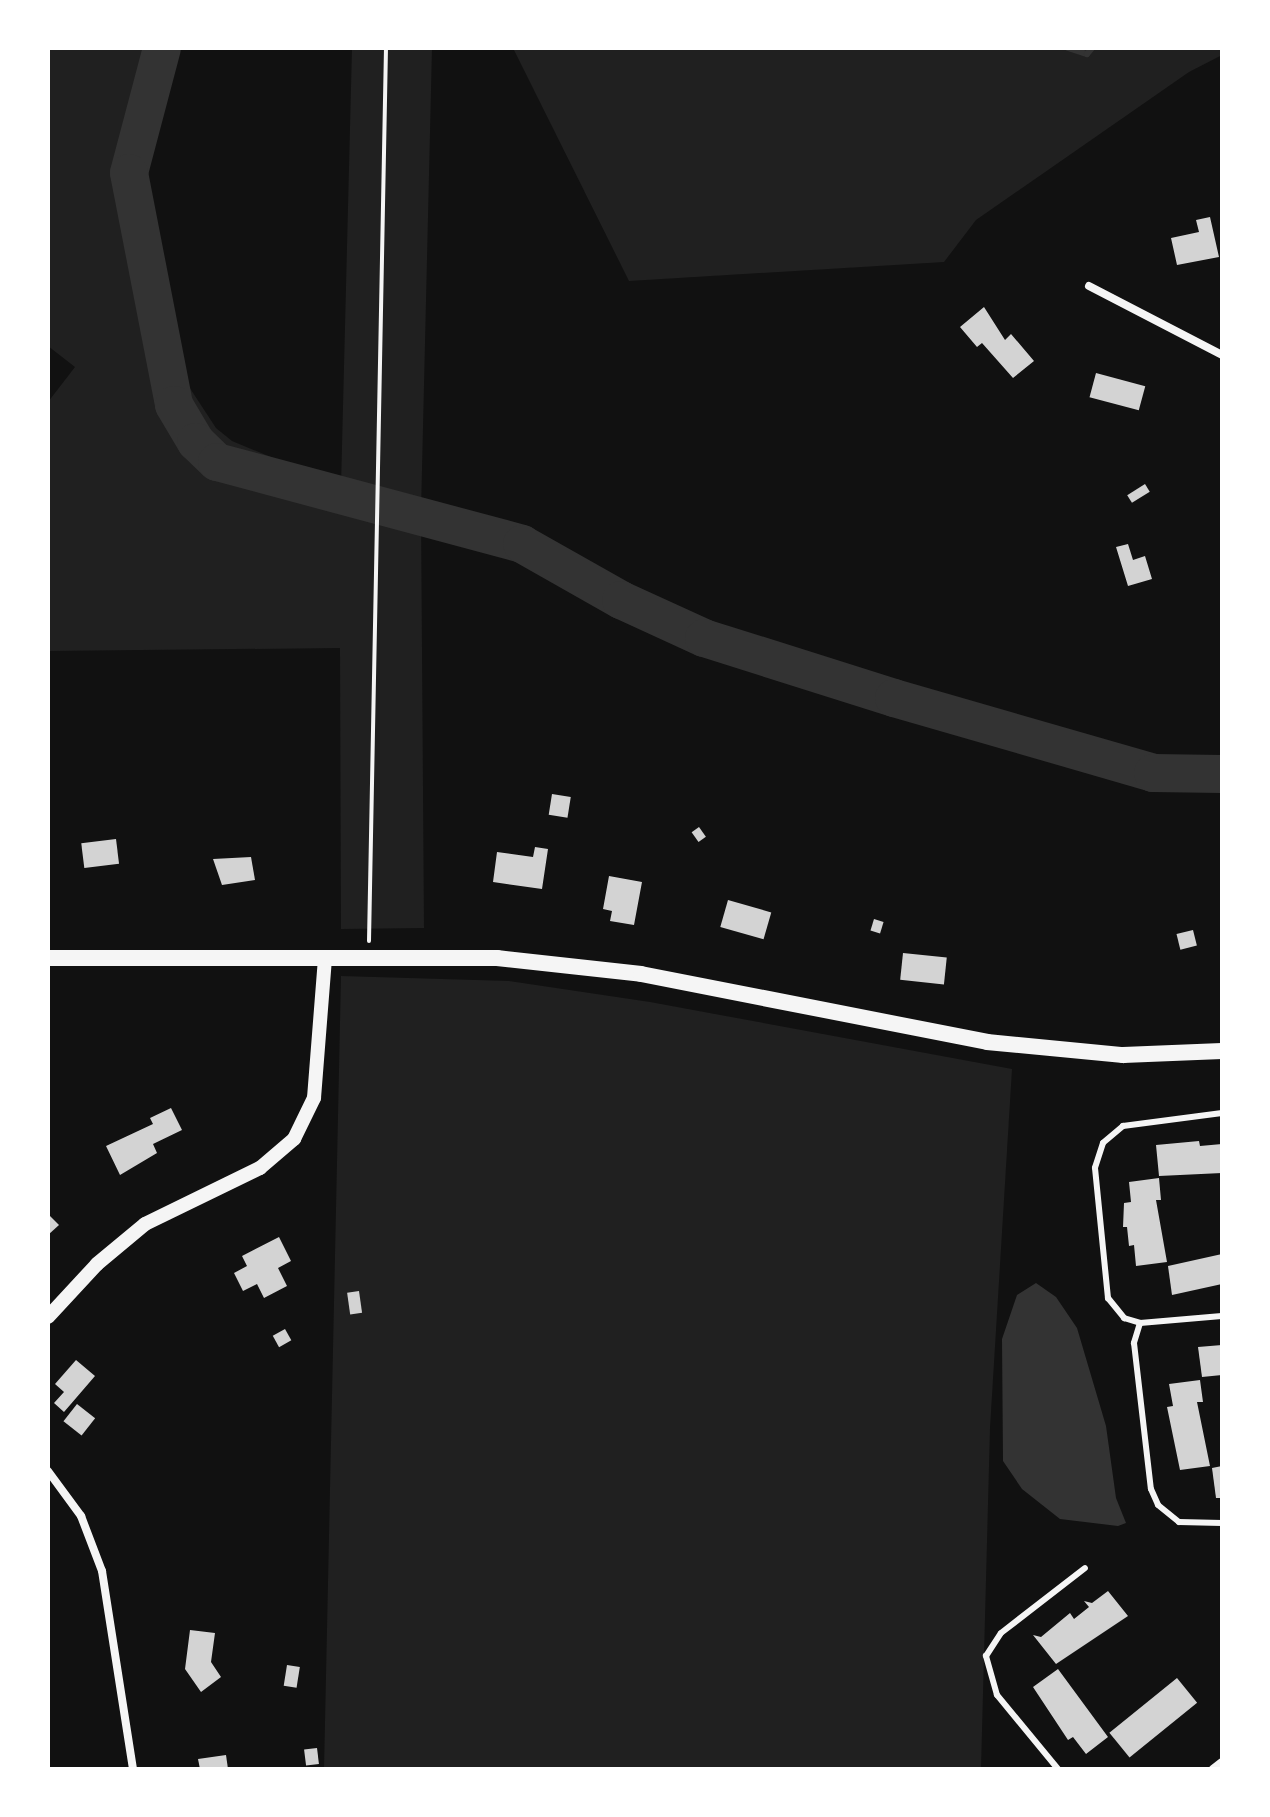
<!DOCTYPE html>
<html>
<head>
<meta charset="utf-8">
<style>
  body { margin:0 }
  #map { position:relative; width:1270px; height:1817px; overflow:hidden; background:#111; font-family:Helvetica,sans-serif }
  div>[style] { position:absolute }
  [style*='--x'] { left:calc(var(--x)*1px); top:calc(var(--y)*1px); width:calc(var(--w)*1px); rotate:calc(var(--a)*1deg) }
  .green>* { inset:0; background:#202020 }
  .water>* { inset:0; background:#333 }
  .stream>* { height:6px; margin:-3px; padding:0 3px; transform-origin:3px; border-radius:3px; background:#333 }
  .river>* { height:38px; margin:-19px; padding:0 19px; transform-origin:19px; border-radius:19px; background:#333 }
  .building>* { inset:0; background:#d3d3d3; transform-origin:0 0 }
  .path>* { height:4px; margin:-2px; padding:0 2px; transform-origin:2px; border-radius:2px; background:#f5f5f5 }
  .service>* { height:6px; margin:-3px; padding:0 3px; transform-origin:3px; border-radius:3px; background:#f5f5f5 }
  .minor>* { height:8px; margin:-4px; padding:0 4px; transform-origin:4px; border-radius:4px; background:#f5f5f5 }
  .tertiary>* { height:14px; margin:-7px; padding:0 7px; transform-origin:7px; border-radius:7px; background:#f5f5f5 }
  .secondary>* { height:16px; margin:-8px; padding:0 8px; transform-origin:8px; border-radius:8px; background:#f5f5f5 }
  span { translate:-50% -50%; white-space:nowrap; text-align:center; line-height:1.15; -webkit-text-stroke:6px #fff; paint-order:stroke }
  .frame { position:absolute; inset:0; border:50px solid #fff; pointer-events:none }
</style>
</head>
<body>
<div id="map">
  <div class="green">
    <i style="clip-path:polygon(48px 48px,147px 48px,125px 190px,159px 311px,161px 344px,216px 428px,232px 441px,341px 486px,352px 48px,432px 48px,421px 512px,424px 928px,341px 929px,340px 648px,48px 651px,48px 402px,75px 367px,48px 346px)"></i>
    <i style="clip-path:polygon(513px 48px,1222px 48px,1222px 55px,1189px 72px,976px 220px,944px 262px,629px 281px)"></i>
    <i style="clip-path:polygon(341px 976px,509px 981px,650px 1002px,1012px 1069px,990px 1428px,981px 1769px,324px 1769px)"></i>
  </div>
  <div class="water">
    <i style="clip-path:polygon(1036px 1283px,1056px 1297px,1077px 1328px,1106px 1426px,1116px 1498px,1126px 1523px,1118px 1526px,1060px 1519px,1022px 1489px,1003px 1461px,1002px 1339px,1017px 1295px)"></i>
  </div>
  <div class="stream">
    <i style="--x:1068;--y:48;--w:20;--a:18"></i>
    <i style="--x:1087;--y:54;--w:8;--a:-50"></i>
  </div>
  <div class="river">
    <i style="--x:162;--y:48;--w:129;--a:104.8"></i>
    <i style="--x:129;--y:173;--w:236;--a:79"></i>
    <i style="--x:174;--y:405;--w:43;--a:59.3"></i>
    <i style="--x:196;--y:442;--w:29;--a:44"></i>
    <i style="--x:217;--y:462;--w:316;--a:15"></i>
    <i style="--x:522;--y:544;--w:114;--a:29.5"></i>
    <i style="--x:621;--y:600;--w:91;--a:24.6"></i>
    <i style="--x:704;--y:638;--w:199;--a:17.5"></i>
    <i style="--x:894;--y:698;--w:270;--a:16.1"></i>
    <i style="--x:1153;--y:773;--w:69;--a:0.8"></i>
  </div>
  <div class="building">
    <i style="clip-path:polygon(1210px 217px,1219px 257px,1177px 265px,1171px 238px,1199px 232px,1196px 220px)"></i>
    <i style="clip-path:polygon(984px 307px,1005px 340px,1011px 334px,1034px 361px,1013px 378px,982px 343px,977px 347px,960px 327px)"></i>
    <i style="left:1096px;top:373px;width:51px;height:25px;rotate:15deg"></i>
    <i style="left:1145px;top:484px;width:9px;height:21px;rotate:58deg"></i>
    <i style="clip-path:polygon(1128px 544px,1133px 560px,1145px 556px,1152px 579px,1128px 586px,1116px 547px)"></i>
    <i style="left:552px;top:794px;width:19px;height:21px;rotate:9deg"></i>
    <i style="left:699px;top:827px;width:12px;height:9px;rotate:55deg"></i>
    <i style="left:116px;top:839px;width:25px;height:35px;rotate:83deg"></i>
    <i style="clip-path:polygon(535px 847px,548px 849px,542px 889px,493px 882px,497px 852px,533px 857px)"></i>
    <i style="clip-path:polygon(251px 857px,255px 880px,222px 885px,213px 859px)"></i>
    <i style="clip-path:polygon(609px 876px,642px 882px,634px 925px,610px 921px,612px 911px,603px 909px)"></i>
    <i style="left:728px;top:900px;width:45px;height:28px;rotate:16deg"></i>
    <i style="left:874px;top:919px;width:10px;height:12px;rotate:17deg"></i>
    <i style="left:1193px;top:930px;width:16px;height:17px;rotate:76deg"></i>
    <i style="left:903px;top:953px;width:44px;height:27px;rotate:6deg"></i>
    <i style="clip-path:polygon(171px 1108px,182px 1130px,153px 1144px,157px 1153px,120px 1175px,106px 1146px,153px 1124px,150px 1118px)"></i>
    <i style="clip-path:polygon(1199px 1141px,1200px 1146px,1222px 1144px,1222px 1173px,1159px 1176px,1156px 1145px)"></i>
    <i style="clip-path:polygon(1159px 1178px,1161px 1200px,1156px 1200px,1167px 1262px,1136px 1266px,1134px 1245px,1129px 1246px,1127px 1227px,1123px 1227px,1124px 1203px,1131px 1202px,1129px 1182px)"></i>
    <i style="clip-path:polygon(48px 1214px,59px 1225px,48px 1235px)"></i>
    <i style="clip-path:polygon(279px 1237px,291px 1261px,278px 1268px,287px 1286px,264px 1298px,257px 1284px,243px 1291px,234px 1273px,247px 1266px,242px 1256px)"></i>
    <i style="clip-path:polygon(1222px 1254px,1222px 1284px,1172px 1295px,1168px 1266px)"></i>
    <i style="left:359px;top:1291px;width:22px;height:12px;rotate:82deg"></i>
    <i style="left:285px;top:1329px;width:13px;height:14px;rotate:61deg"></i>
    <i style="clip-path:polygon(1222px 1345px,1222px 1375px,1202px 1377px,1198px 1347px)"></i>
    <i style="clip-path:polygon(76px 1360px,95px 1376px,64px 1412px,54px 1403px,64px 1392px,55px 1384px)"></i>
    <i style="clip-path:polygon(1200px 1380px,1203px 1402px,1197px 1402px,1210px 1466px,1180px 1470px,1167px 1407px,1173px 1406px,1169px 1384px)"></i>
    <i style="left:77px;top:1404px;width:23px;height:22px;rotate:38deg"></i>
    <i style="clip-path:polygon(1222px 1466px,1222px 1498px,1216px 1498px,1212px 1468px)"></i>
    <i style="clip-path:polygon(1108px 1591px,1128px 1616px,1056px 1664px,1033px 1635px,1041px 1637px,1070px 1613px,1074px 1619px,1089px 1607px,1084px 1601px,1092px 1603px)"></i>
    <i style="clip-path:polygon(190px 1630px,215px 1633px,211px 1662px,221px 1677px,201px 1692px,185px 1669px)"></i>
    <i style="left:287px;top:1665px;width:13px;height:21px;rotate:9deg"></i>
    <i style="clip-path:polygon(1058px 1669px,1108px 1737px,1086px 1754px,1073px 1737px,1068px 1740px,1033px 1687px)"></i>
    <i style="left:1177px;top:1678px;width:32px;height:87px;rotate:51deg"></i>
    <i style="left:317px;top:1748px;width:16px;height:13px;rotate:83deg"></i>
    <i style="clip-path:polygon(226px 1755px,228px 1769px,200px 1769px,198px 1759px)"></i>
  </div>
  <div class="path">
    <i style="--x:369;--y:941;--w:893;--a:-88.91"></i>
  </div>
  <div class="service">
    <i style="--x:1222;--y:1113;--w:100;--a:172.5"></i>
    <i style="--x:1123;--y:1126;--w:26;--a:140"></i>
    <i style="--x:1103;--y:1143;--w:26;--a:108"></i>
    <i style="--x:1095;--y:1168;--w:131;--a:84.3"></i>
    <i style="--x:1108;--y:1298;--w:26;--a:51"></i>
    <i style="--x:1124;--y:1318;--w:17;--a:17"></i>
    <i style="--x:1140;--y:1323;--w:21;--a:107"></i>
    <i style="--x:1134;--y:1343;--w:147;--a:83.4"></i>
    <i style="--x:1151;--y:1489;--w:17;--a:66"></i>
    <i style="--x:1158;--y:1505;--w:27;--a:39"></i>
    <i style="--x:1179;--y:1522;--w:43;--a:1.3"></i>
    <i style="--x:1140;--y:1323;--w:82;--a:-4.9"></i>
    <i style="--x:1058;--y:1769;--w:96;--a:-129.5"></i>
    <i style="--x:997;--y:1695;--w:41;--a:-105.8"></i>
    <i style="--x:986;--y:1656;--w:27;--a:-57"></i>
    <i style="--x:1001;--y:1633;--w:106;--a:-37.7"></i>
  </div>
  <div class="minor">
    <i style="--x:1089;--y:286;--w:150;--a:27.4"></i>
    <i style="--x:48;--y:1471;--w:56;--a:53.7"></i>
    <i style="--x:81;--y:1516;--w:59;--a:69.1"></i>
    <i style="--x:102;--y:1571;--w:200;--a:81.1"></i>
    <i style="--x:1213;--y:1769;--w:11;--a:-38"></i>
  </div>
  <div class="tertiary">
    <i style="--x:48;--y:1317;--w:72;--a:-47.2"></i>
    <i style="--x:97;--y:1264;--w:62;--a:-39.8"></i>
    <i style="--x:145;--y:1224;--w:128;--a:-26"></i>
    <i style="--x:260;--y:1168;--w:45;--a:-40.5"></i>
    <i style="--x:294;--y:1139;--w:46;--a:-64"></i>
    <i style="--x:314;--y:1098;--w:141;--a:-85.5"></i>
  </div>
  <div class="secondary">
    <i style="--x:48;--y:958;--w:449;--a:0"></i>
    <i style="--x:497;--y:958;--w:145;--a:6.3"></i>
    <i style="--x:641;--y:974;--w:353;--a:11.1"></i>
    <i style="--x:987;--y:1042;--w:137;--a:5.5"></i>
    <i style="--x:1123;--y:1055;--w:99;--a:-2.3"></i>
  </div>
  <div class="frame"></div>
</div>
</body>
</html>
